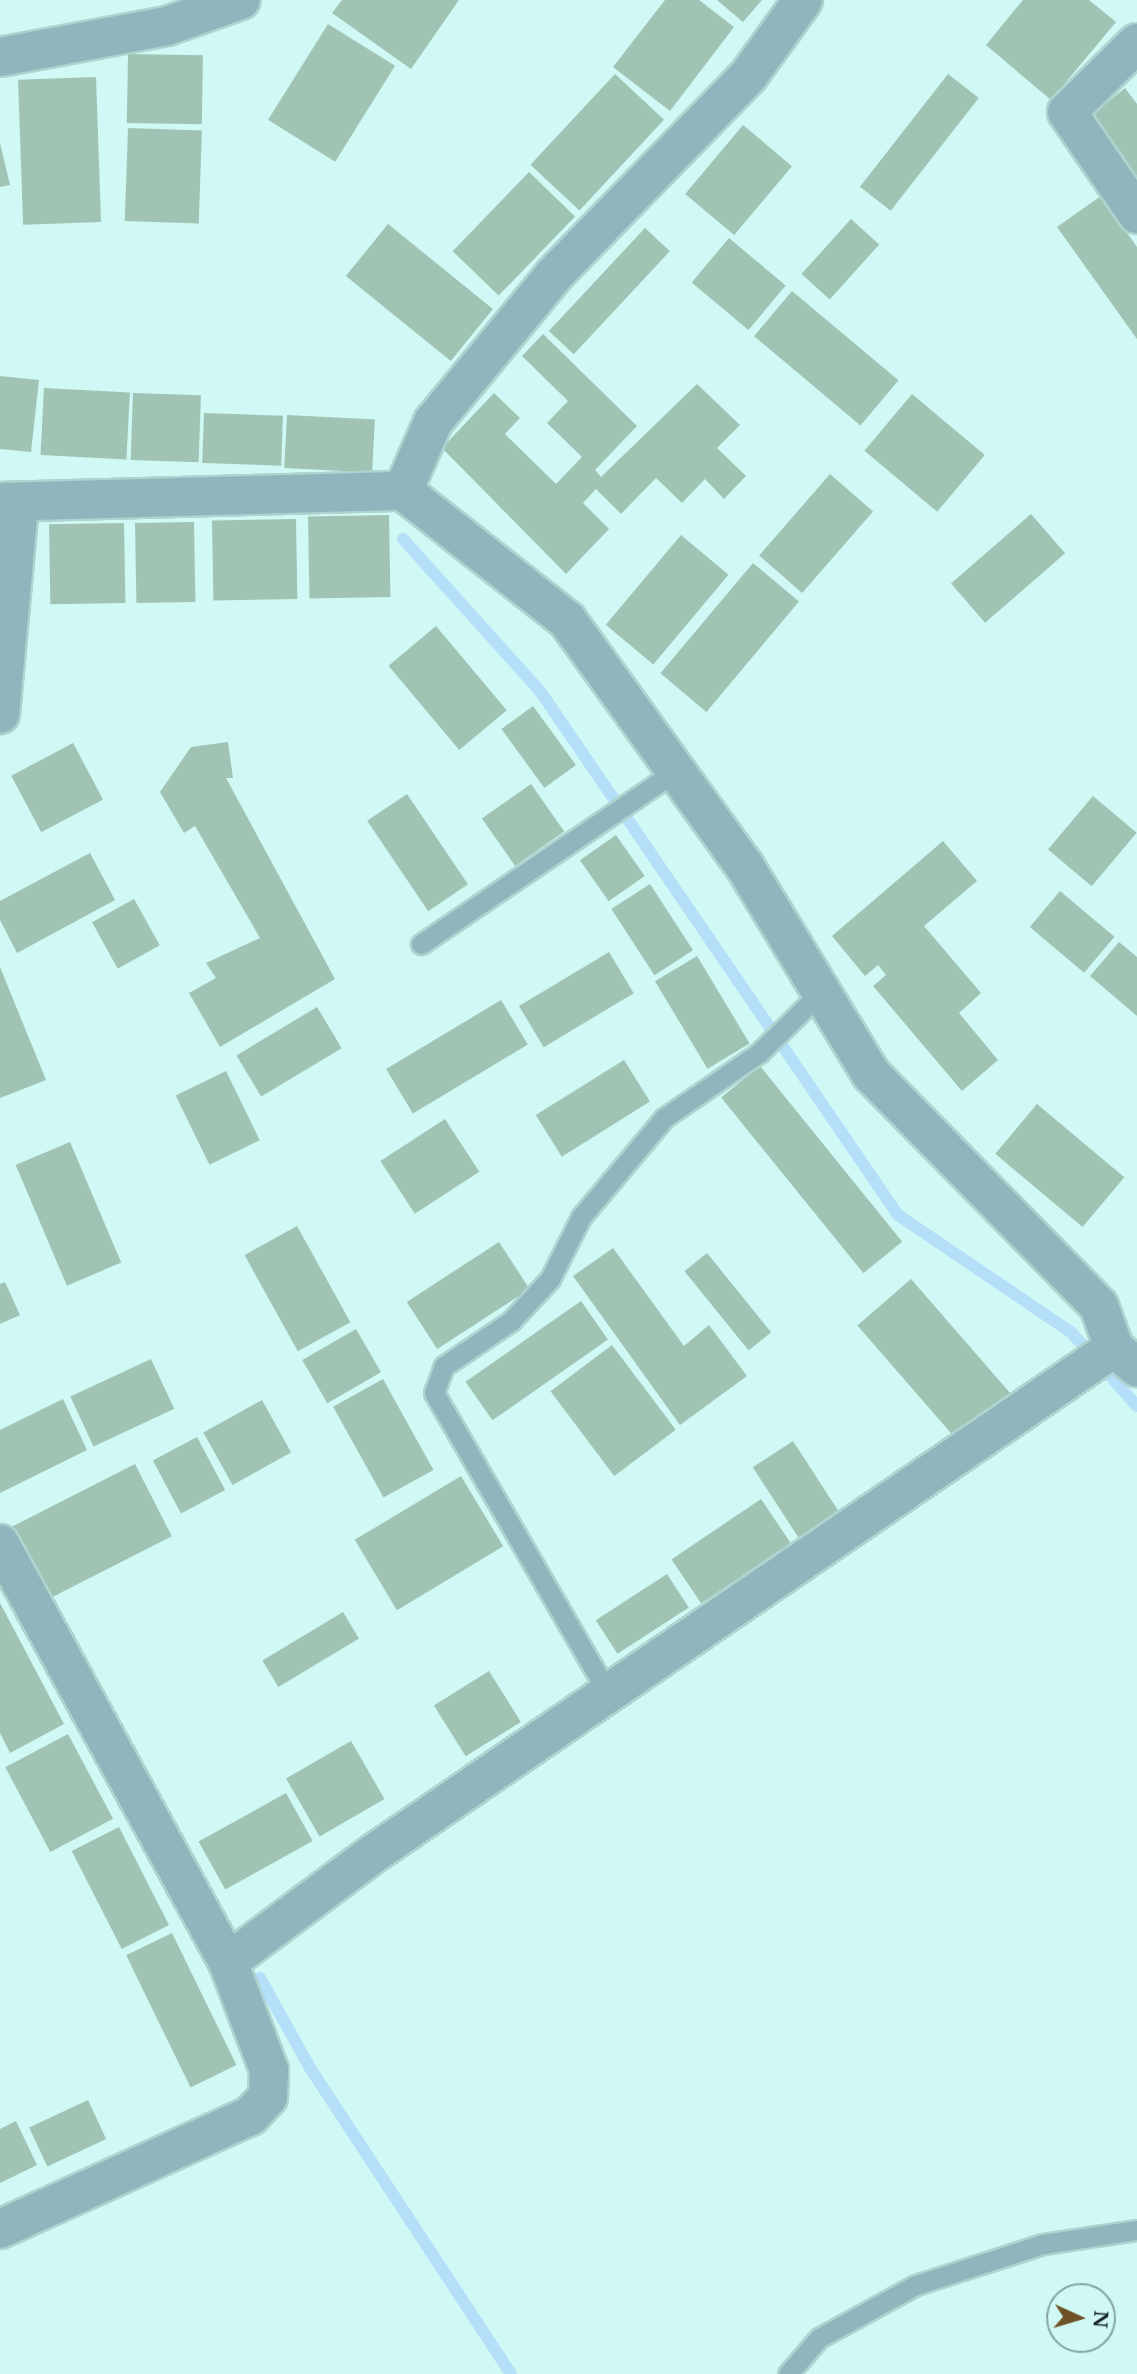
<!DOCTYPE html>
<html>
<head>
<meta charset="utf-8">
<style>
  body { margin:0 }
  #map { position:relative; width:1137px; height:2374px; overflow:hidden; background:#d0f9f5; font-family:"Libre Baskerville",serif }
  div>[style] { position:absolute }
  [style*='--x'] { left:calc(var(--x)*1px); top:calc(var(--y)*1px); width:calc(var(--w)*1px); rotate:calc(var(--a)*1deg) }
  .stream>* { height:12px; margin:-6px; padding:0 6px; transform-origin:6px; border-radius:6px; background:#b5dff8 }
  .building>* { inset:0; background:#a0c3b4; transform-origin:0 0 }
  .roads { filter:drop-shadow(2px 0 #afd3cf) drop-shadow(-2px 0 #afd3cf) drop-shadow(0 2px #afd3cf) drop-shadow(0 -2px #afd3cf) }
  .service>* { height:19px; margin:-9.5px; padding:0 9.5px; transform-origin:9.5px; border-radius:9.5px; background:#90b5bd }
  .minor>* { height:38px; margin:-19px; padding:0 19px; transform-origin:19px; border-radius:19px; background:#90b5bd }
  span { translate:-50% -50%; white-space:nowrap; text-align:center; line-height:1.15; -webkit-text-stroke:7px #d0f9f5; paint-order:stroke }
  .north { position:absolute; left:1046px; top:2283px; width:70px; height:70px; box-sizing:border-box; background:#d0f9f5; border:2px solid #86a4a1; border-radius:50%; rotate:94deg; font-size:19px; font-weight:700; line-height:28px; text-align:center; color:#162524 }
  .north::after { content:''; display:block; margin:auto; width:24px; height:32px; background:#6f5226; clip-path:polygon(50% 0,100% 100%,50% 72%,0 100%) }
</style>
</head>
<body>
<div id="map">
  <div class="stream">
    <i style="--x:403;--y:539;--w:205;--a:48"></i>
    <i style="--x:540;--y:691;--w:635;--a:55.66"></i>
    <i style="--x:898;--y:1215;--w:209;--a:34.1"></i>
    <i style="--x:1071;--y:1332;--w:99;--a:48.3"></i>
    <i style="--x:260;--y:1978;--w:103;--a:60.9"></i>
    <i style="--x:310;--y:2068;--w:366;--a:56.7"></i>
  </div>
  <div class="building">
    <i style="clip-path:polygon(342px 0,459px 0,411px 69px,332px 13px)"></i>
    <i style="clip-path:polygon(665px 0,699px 0,734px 27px,670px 111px,613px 67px)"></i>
    <i style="clip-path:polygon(717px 0,762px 0,743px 22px)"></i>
    <i style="clip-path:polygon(1023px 0,1089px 0,1116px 22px,1051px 100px,986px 45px)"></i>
    <i style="left:328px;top:24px;width:79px;height:113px;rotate:32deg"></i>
    <i style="left:128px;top:54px;width:75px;height:69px;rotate:1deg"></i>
    <i style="left:615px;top:74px;width:67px;height:124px;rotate:43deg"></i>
    <i style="left:948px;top:74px;width:39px;height:143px;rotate:38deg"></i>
    <i style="left:96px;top:77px;width:145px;height:78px;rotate:88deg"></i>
    <i style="clip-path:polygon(1125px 88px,1137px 104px,1137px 191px,1082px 123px)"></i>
    <i style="left:743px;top:125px;width:64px;height:90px;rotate:40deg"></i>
    <i style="left:128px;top:128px;width:74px;height:93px;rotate:2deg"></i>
    <i style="clip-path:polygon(0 143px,10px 185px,0 187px)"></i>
    <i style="left:529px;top:172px;width:64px;height:110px;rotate:44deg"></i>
    <i style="clip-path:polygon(1101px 196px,1137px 247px,1137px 339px,1057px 227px)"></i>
    <i style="left:851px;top:219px;width:38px;height:74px;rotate:42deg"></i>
    <i style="left:388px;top:224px;width:135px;height:67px;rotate:39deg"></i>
    <i style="left:645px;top:228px;width:34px;height:141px;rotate:43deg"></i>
    <i style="left:729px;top:238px;width:74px;height:58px;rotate:40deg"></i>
    <i style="left:792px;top:291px;width:139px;height:59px;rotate:40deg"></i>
    <i style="clip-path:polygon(543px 334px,637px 426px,595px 470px,601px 477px,697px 384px,740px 425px,717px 448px,746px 476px,724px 499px,705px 479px,682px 503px,656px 478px,621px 514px,596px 489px,583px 503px,609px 529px,566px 574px,442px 448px,494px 393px,520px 418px,505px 434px,556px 484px,582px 457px,547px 423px,568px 401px,522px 356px)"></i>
    <i style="clip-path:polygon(0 376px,39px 380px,31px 452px,0 449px)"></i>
    <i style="left:44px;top:388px;width:86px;height:67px;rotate:3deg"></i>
    <i style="left:133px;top:393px;width:68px;height:67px;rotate:2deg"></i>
    <i style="left:912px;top:394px;width:95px;height:74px;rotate:40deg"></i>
    <i style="left:204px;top:413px;width:79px;height:50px;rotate:2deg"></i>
    <i style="left:287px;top:415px;width:88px;height:53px;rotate:3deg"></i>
    <i style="left:830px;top:474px;width:57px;height:108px;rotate:41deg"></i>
    <i style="left:1031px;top:514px;width:52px;height:106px;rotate:49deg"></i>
    <i style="left:389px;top:515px;width:82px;height:81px;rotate:89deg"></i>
    <i style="left:296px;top:519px;width:80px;height:84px;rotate:89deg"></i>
    <i style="left:194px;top:522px;width:80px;height:59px;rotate:89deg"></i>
    <i style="left:124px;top:523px;width:80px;height:75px;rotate:89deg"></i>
    <i style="left:681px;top:535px;width:62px;height:117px;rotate:40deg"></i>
    <i style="left:753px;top:563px;width:60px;height:144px;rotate:40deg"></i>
    <i style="left:436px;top:626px;width:110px;height:62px;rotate:50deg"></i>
    <i style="left:533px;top:706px;width:73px;height:39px;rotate:54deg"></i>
    <i style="clip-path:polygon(228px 742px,233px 778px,226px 778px,335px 979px,220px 1047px,189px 993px,216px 978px,206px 963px,260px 938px,195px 826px,184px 833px,160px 792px,191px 747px)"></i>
    <i style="left:73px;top:743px;width:64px;height:70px;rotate:62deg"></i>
    <i style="left:531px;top:784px;width:58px;height:60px;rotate:55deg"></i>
    <i style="left:407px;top:794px;width:109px;height:48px;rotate:56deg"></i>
    <i style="left:1093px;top:796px;width:57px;height:70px;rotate:40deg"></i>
    <i style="left:616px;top:835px;width:50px;height:44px;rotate:55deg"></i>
    <i style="clip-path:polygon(943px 841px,977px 881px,924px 926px,981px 993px,959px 1013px,998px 1060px,962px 1091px,873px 986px,886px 975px,878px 965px,865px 976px,832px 936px)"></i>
    <i style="clip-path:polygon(90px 853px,115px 900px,17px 953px,0 920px,0 901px)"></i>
    <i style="left:650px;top:884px;width:79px;height:46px;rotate:57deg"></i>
    <i style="left:1060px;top:891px;width:71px;height:47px;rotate:40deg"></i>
    <i style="left:134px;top:899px;width:53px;height:48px;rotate:61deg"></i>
    <i style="clip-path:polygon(1119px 942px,1137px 957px,1137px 1016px,1090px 976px)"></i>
    <i style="left:609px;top:952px;width:48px;height:105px;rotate:59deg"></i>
    <i style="left:697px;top:956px;width:102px;height:49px;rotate:59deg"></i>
    <i style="clip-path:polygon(0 967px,46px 1080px,0 1098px)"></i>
    <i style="left:501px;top:1000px;width:52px;height:134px;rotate:59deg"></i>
    <i style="left:317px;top:1007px;width:48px;height:94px;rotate:59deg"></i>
    <i style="left:624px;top:1060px;width:49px;height:104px;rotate:58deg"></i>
    <i style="left:760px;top:1066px;width:226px;height:50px;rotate:51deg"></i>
    <i style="left:226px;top:1071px;width:77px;height:56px;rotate:64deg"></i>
    <i style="left:1037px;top:1104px;width:114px;height:65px;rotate:40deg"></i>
    <i style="left:445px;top:1119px;width:63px;height:77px;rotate:57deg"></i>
    <i style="left:70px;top:1142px;width:131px;height:59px;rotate:67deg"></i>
    <i style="left:297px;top:1226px;width:110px;height:60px;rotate:61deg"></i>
    <i style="left:499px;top:1242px;width:56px;height:110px;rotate:57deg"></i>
    <i style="clip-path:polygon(613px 1248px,684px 1346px,709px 1325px,747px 1376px,680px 1425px,573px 1276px)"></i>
    <i style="left:707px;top:1253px;width:102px;height:29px;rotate:51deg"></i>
    <i style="left:911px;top:1279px;width:154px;height:71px;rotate:49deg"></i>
    <i style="clip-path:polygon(5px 1282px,20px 1315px,0 1324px,0 1284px)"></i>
    <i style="left:581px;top:1301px;width:47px;height:141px;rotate:55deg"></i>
    <i style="left:356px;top:1329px;width:50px;height:62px;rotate:60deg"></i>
    <i style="left:612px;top:1345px;width:106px;height:77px;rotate:53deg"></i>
    <i style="left:151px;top:1359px;width:55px;height:89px;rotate:65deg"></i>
    <i style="left:383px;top:1379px;width:104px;height:57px;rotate:61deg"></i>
    <i style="clip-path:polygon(63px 1399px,87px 1450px,0 1493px,0 1430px)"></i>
    <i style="left:262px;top:1400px;width:60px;height:67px;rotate:61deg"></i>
    <i style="left:197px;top:1437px;width:60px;height:50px;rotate:62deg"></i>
    <i style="left:793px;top:1441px;width:84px;height:48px;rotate:57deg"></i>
    <i style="left:135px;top:1464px;width:81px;height:145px;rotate:63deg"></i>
    <i style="left:461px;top:1476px;width:82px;height:124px;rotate:59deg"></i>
    <i style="left:761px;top:1499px;width:53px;height:108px;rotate:56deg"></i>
    <i style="left:667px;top:1574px;width:40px;height:85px;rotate:57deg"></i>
    <i style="clip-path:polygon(0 1603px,64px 1724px,10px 1753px,0 1733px)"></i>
    <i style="left:343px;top:1612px;width:31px;height:94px;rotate:59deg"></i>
    <i style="left:489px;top:1671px;width:60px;height:65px;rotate:58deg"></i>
    <i style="left:68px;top:1734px;width:96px;height:71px;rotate:62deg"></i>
    <i style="left:351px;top:1741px;width:67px;height:75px;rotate:60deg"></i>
    <i style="left:286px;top:1793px;width:55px;height:100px;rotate:61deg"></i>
    <i style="left:119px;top:1827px;width:110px;height:53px;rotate:63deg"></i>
    <i style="left:172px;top:1933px;width:147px;height:51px;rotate:64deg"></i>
    <i style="left:88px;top:2100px;width:43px;height:65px;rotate:65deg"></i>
    <i style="clip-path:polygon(16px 2121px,37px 2165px,0 2183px,0 2129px)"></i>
  </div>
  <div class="roads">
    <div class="service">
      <i style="--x:421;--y:944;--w:308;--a:-34.2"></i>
      <i style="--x:608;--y:1693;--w:347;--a:-120.1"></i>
      <i style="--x:434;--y:1393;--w:29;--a:-70"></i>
      <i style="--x:444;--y:1366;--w:81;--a:-33.9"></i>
      <i style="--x:511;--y:1321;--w:57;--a:-47.1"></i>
      <i style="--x:550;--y:1279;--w:69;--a:-63.4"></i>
      <i style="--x:581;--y:1217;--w:129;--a:-50"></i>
      <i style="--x:664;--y:1118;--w:115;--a:-34.4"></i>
      <i style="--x:759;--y:1053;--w:87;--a:-44.5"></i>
      <i style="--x:788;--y:2374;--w:48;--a:-49.3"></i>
      <i style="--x:819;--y:2338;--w:111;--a:-28.7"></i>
      <i style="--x:916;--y:2285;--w:133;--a:-17.9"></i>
      <i style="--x:1043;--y:2244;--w:95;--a:-8.5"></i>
    </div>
    <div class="minor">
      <i style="--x:1137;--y:43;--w:98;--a:135.4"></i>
      <i style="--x:1067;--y:112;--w:124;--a:55.5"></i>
      <i style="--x:0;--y:57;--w:170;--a:-10.5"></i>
      <i style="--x:167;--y:26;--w:78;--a:-19.4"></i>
      <i style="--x:403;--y:491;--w:75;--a:-66.5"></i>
      <i style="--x:433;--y:422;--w:190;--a:-50.5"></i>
      <i style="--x:554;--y:275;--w:279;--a:-45.7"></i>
      <i style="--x:749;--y:75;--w:92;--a:-54.2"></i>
      <i style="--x:0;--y:502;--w:403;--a:-1.6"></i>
      <i style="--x:403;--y:491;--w:209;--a:38.2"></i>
      <i style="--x:567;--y:620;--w:302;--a:54.2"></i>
      <i style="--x:744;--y:865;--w:245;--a:58.7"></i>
      <i style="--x:871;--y:1074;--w:325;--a:45.5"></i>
      <i style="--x:1099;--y:1306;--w:45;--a:70.3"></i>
      <i style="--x:1114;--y:1348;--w:30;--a:40"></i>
      <i style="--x:0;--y:714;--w:210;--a:-84.8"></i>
      <i style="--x:0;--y:1544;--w:476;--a:61.4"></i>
      <i style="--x:228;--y:1962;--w:116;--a:69.2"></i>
      <i style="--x:269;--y:2070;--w:27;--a:92"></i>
      <i style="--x:268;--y:2097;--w:26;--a:133"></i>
      <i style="--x:250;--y:2116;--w:274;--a:155.7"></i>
      <i style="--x:228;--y:1962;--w:181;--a:-36.7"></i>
      <i style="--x:373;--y:1854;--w:897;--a:-34.33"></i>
    </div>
  </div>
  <div class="north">N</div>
</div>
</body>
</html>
